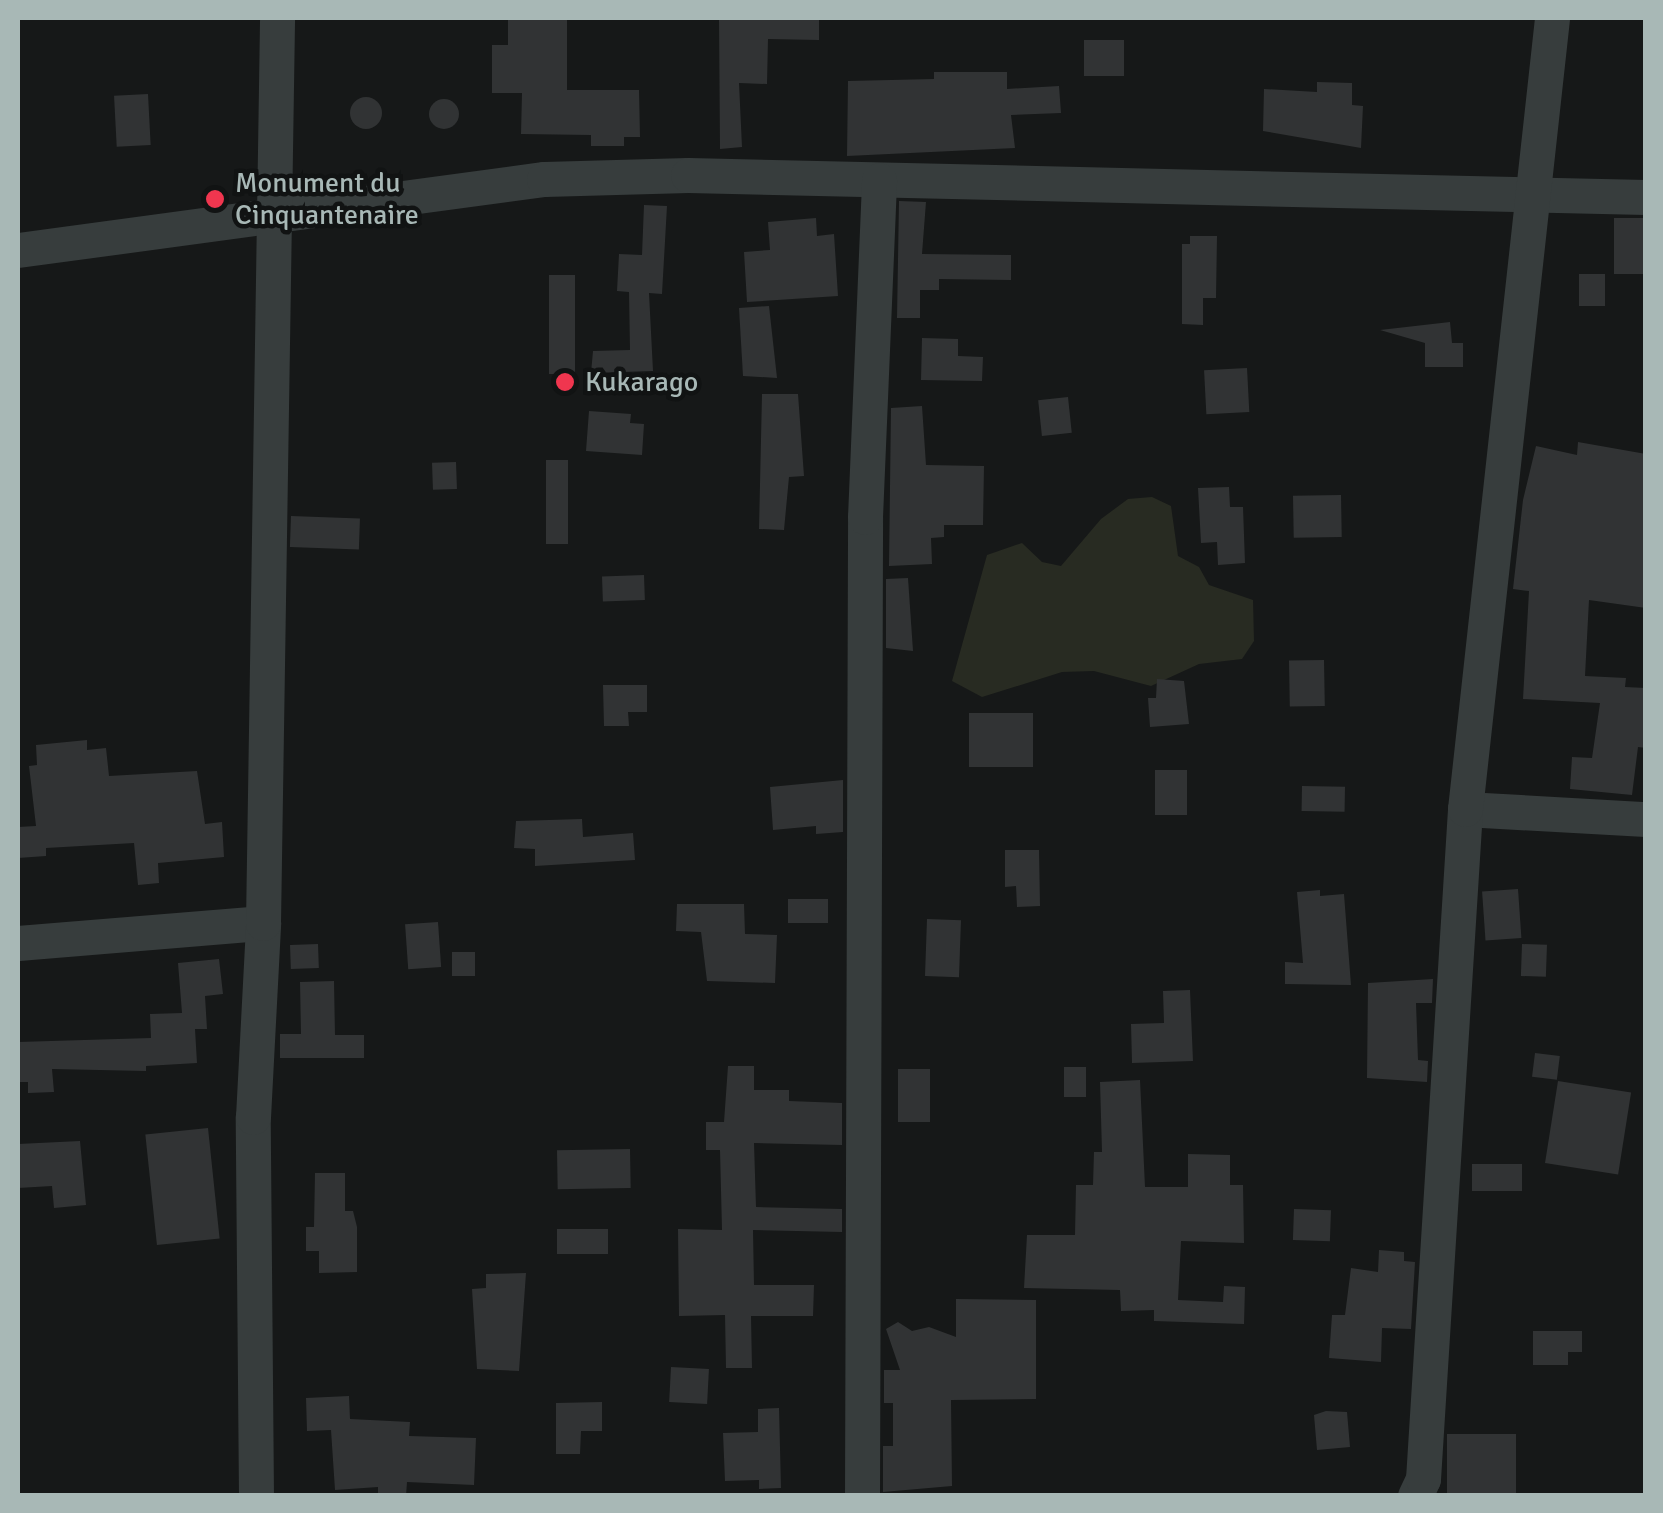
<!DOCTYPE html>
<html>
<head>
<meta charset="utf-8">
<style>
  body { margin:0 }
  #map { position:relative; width:1663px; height:1513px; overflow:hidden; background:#161818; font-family:Signika,sans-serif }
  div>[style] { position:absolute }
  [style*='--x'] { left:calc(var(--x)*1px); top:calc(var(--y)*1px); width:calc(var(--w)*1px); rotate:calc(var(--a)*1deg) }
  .green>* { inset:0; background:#282b22 }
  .building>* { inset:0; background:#313334; transform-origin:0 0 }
  .round { border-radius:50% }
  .minor>* { height:35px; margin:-17.5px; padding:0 17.5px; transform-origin:17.5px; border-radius:17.5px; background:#373d3d }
  .dots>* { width:28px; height:28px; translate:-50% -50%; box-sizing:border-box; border:5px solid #111313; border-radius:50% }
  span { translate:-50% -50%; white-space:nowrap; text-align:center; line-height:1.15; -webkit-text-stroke:9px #111313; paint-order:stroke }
  .poi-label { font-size:28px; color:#a8b8b6 }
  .left { translate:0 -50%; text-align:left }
  .frame { position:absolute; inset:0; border:20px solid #a8b8b6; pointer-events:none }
</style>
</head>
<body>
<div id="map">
  <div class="green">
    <i style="clip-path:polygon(1152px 497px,1171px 506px,1178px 556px,1199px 567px,1209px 585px,1253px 600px,1254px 641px,1242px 659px,1199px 664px,1151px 686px,1094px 671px,1062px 672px,982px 697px,952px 681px,987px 555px,1022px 543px,1042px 562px,1061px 566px,1101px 519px,1128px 499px)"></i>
  </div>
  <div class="building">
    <i style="clip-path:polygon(508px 18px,567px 18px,567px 90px,639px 90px,640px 137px,624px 137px,624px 146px,591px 146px,591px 135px,521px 134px,522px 93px,492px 93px,492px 45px,508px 45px)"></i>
    <i style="clip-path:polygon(719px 18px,819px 18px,819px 40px,768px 39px,767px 84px,739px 83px,742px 147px,720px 149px)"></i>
    <i style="left:1084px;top:40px;width:40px;height:36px"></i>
    <i style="clip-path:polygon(934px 72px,1007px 72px,1007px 89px,1059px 86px,1061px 113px,1011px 115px,1015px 148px,847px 156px,848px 81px,934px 79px)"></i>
    <i style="clip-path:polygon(1317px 82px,1352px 83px,1352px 105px,1363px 106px,1361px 148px,1263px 131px,1264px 89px,1317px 92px)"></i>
    <i style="left:148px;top:94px;width:51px;height:34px;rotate:87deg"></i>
    <i class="round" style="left:350px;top:97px;width:32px;height:32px"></i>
    <i class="round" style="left:429px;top:99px;width:30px;height:30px"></i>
    <i style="clip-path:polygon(899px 201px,926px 202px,922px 254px,1011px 255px,1011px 280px,939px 279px,939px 290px,920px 290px,920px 318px,897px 318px)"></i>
    <i style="clip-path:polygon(644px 205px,667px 206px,662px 294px,649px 293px,653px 371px,591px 373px,593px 351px,630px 350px,629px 292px,617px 291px,619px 254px,642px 255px)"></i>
    <i style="clip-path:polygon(816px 218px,817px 236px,834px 234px,838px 296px,747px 302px,744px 252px,770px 250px,768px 222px)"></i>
    <i style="left:1614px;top:218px;width:32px;height:56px"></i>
    <i style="clip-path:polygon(1190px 236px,1217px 236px,1216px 298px,1203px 298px,1203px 325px,1182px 324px,1182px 244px,1190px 244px)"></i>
    <i style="left:1579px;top:274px;width:26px;height:32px"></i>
    <i style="left:549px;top:275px;width:26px;height:99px"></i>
    <i style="clip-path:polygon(769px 306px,777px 378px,743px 376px,739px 308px)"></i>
    <i style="clip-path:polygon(1450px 322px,1452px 343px,1463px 343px,1463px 367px,1425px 367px,1425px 343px,1380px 330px)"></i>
    <i style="clip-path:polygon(922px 338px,958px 339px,958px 356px,983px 357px,982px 381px,921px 380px)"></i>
    <i style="left:1247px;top:368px;width:44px;height:43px;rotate:87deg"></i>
    <i style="clip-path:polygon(762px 394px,798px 394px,804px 476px,789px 477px,784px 530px,759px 529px)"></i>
    <i style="left:1068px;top:397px;width:36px;height:30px;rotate:84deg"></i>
    <i style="clip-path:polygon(922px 406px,926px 465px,984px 466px,983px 525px,944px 525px,944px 537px,931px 538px,932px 564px,889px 566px,891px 408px)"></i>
    <i style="clip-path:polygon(589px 411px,631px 414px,630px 423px,644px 424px,642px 455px,586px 451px)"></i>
    <i style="clip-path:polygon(1578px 442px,1646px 454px,1646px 608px,1589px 600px,1585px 676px,1626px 678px,1625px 687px,1646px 688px,1646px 748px,1638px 747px,1632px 795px,1570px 789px,1572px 757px,1592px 758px,1600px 703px,1523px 699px,1529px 591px,1513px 589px,1523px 500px,1536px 446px,1577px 455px)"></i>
    <i style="left:546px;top:460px;width:22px;height:84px"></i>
    <i style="left:456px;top:462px;width:27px;height:24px;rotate:88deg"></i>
    <i style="clip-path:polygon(1229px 487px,1230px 507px,1243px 507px,1245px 563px,1218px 565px,1217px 542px,1201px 543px,1198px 488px)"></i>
    <i style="left:1341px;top:495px;width:42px;height:48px;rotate:89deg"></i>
    <i style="left:291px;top:516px;width:69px;height:31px;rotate:2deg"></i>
    <i style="left:644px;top:575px;width:25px;height:42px;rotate:88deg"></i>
    <i style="clip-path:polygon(908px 578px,913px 651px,886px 648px,886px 579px)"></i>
    <i style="left:1324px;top:660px;width:46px;height:35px;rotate:89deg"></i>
    <i style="clip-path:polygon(1157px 679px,1184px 681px,1189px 724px,1150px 727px,1148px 698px,1156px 698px)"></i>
    <i style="clip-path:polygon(603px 685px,647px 685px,647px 712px,628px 712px,629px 726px,604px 726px)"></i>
    <i style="left:1033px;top:713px;width:54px;height:64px;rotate:90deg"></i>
    <i style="clip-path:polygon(87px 740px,87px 750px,106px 748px,109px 776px,197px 771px,205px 824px,222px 822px,224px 857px,158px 863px,159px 883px,138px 885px,134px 843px,46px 848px,46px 856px,18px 858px,18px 827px,36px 826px,29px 766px,37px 765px,36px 745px)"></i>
    <i style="left:1155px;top:770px;width:32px;height:45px"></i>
    <i style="clip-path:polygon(843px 780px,843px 832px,816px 834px,816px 826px,773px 830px,770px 787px)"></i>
    <i style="left:1302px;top:786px;width:43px;height:25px;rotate:1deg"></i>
    <i style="clip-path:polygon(582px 819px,583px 837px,633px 833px,635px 860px,535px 866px,535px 849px,514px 848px,516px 821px)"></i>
    <i style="clip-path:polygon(1005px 850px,1039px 850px,1040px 906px,1017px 907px,1016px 886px,1005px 887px)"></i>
    <i style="left:1518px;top:889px;width:49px;height:36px;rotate:86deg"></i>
    <i style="clip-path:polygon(1320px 890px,1320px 896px,1344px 894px,1351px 985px,1285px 984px,1285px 962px,1303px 963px,1297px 892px)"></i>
    <i style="left:788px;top:899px;width:40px;height:24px"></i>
    <i style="clip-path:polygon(677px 904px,744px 904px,745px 934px,777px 935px,775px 983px,707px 981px,701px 932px,676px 931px)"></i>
    <i style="left:927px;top:919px;width:34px;height:57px;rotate:2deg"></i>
    <i style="left:438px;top:922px;width:45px;height:33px;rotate:86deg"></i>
    <i style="left:318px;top:944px;width:24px;height:28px;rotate:88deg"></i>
    <i style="left:1522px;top:944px;width:25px;height:32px;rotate:2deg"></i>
    <i style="left:452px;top:952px;width:23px;height:24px"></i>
    <i style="clip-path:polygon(219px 959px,223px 994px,205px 996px,207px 1029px,195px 1029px,197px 1063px,146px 1066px,146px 1071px,52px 1069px,54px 1092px,28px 1093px,28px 1082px,18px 1082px,18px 1042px,151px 1038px,150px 1014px,182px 1013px,178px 963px)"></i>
    <i style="clip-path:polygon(1433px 979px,1432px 1003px,1416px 1003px,1418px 1060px,1428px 1061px,1427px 1082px,1367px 1078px,1368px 983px)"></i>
    <i style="clip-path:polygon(334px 981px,335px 1035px,364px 1035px,364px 1058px,280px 1058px,280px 1034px,301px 1034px,300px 982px)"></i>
    <i style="clip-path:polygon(1190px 990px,1193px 1061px,1132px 1063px,1131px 1024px,1164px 1023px,1163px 991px)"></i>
    <i style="left:1535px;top:1053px;width:25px;height:24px;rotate:7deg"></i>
    <i style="clip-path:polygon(728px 1066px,754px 1066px,754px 1090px,789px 1090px,789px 1101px,842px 1103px,842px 1145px,754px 1143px,756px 1207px,842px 1209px,842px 1232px,753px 1230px,754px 1285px,814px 1285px,813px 1316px,751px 1316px,752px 1368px,726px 1368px,725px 1315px,679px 1316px,678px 1229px,722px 1230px,720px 1150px,706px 1150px,706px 1122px,724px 1122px)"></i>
    <i style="left:1064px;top:1067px;width:22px;height:30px"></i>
    <i style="left:930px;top:1069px;width:53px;height:32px;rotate:90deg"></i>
    <i style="clip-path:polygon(1140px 1080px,1145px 1187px,1188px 1187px,1188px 1154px,1230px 1155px,1230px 1185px,1243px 1185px,1244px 1243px,1181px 1241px,1178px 1300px,1223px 1302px,1224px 1286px,1245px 1287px,1244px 1324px,1154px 1321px,1154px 1310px,1121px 1311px,1120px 1290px,1024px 1288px,1027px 1235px,1075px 1235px,1076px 1185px,1093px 1185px,1094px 1152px,1102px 1152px,1100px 1082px)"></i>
    <i style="left:1558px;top:1081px;width:74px;height:83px;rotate:9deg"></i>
    <i style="left:208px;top:1128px;width:111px;height:63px;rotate:84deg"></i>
    <i style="clip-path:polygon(80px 1141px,86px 1205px,54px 1208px,52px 1186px,18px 1188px,18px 1144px)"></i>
    <i style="left:630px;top:1149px;width:39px;height:73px;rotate:89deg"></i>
    <i style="left:1472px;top:1164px;width:50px;height:27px"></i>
    <i style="clip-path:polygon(315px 1173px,345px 1173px,345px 1211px,353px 1211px,357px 1227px,357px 1272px,319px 1273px,319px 1251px,306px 1251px,306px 1227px,314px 1227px)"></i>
    <i style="left:1294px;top:1209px;width:37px;height:31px;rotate:2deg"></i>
    <i style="left:557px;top:1229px;width:51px;height:25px"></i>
    <i style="clip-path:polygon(1379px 1250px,1404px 1252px,1404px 1261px,1415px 1262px,1411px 1329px,1382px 1328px,1381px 1362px,1329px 1358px,1332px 1315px,1345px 1315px,1351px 1268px,1378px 1272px)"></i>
    <i style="clip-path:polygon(526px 1273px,519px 1371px,477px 1369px,472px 1289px,486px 1288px,486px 1274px)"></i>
    <i style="clip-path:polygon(956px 1299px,1036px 1300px,1036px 1399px,951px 1400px,952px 1486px,883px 1492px,883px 1446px,893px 1446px,893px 1403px,884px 1403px,884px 1370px,900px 1370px,886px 1329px,898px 1322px,912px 1331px,929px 1327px,956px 1337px)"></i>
    <i style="clip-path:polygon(1533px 1331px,1582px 1331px,1582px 1352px,1568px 1352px,1568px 1365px,1533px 1365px)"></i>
    <i style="left:671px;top:1367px;width:38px;height:35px;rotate:3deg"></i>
    <i style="clip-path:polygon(349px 1396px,350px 1419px,410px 1422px,409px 1436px,476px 1438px,474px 1485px,407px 1482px,406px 1496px,378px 1496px,378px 1487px,335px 1490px,331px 1430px,307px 1431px,306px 1398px)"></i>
    <i style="clip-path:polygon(602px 1402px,602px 1431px,581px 1431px,580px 1454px,556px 1454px,556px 1403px)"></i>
    <i style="clip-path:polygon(779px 1408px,781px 1488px,759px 1489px,759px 1480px,725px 1481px,723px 1433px,758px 1432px,758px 1409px)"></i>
    <i style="clip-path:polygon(1326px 1411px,1347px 1412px,1350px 1447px,1317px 1450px,1314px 1415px)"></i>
    <i style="left:1447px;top:1434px;width:69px;height:62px"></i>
  </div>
  <div class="minor">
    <i style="--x:18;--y:250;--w:531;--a:-7.69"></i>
    <i style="--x:544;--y:179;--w:144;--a:-1.6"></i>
    <i style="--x:688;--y:175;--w:958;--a:1.32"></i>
    <i style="--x:1465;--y:809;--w:181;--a:3.2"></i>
    <i style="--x:18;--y:943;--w:246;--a:-4.7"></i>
    <i style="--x:256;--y:1496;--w:379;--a:-90.5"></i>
    <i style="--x:253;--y:1117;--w:194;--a:-87"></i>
    <i style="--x:263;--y:923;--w:905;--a:-89.11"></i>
    <i style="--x:862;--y:1496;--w:979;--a:-89.82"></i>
    <i style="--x:865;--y:517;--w:337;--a:-87.6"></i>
    <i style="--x:1415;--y:1496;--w:19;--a:-65"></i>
    <i style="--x:1423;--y:1479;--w:671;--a:-86.41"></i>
    <i style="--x:1465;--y:809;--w:796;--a:-83.72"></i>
  </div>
  <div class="dots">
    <i style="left:215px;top:199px;background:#f0364f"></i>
    <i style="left:565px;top:382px;background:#f0364f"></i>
  </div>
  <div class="poi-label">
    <span class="left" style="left:235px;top:199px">Monument du<br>Cinquantenaire</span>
    <span class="left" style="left:585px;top:382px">Kukarago</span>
  </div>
  <div class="frame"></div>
</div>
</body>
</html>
